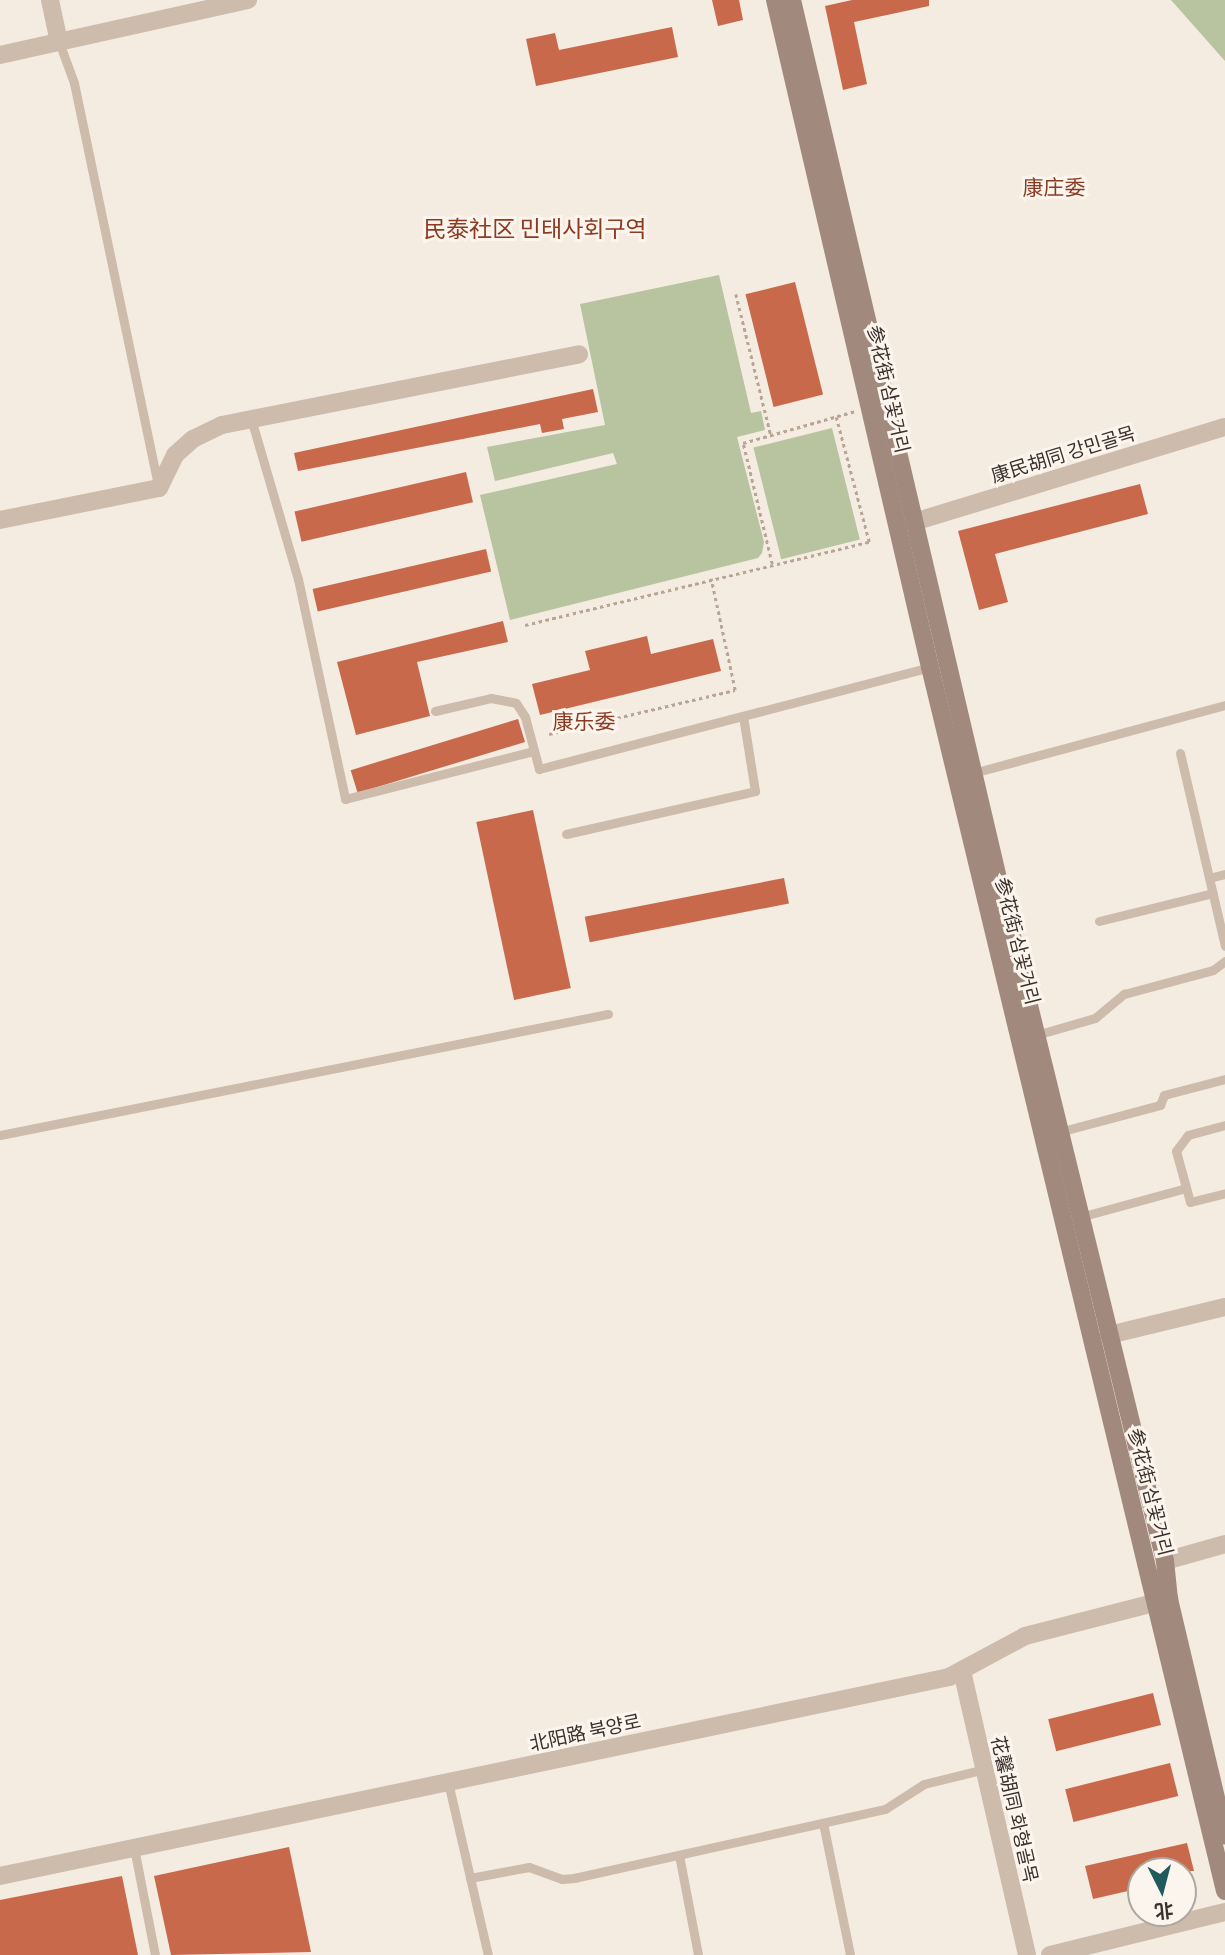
<!DOCTYPE html>
<html>
<head>
<meta charset="utf-8">
<style>
  body { margin:0 }
  #map { position:relative; width:1225px; height:1955px; overflow:hidden; background:#f4ebe1; font-family:Commissioner,"Noto Sans SC","Noto Sans KR",sans-serif }
  div>[style] { position:absolute }
  [style*='--x'] { left:calc(var(--x)*1px); top:calc(var(--y)*1px); width:calc(var(--w)*1px); rotate:calc(var(--a)*1deg) }
  .green>* { inset:0; background:#b8c4a0; transform-origin:0 0 }
  .building>* { inset:0; background:#c8694b; transform-origin:0 0 }
  .path>* { height:2.5px; margin-top:-1.25px; transform-origin:0; background:repeating-linear-gradient(90deg,#b9a596 0 3.5px,transparent 0 7px) }
  .service>* { height:9px; margin:-4.5px; padding:0 4.5px; transform-origin:4.5px; border-radius:4.5px; background:#cdbbac }
  .minor>* { height:18px; margin:-9px; padding:0 9px; transform-origin:9px; border-radius:9px; background:#cdbbac }
  .tertiary>* { height:18px; margin:-9px; padding:0 9px; transform-origin:9px; border-radius:9px; background:#cdbbac }
  .secondary>* { height:18px; margin:-9px; padding:0 9px; transform-origin:9px; border-radius:9px; background:#a18a7d }
  span { translate:-50% -50%; white-space:nowrap; text-align:center; line-height:1.15; -webkit-text-stroke:6px #fbf5ee; paint-order:stroke }
  .street-label { font-size:19px; color:#3b302b }
  .neighbourhood-label { font-size:21px; color:#8c3b22 }
  .quarter-label { font-size:23px; color:#8c3b22 }
  .north { position:absolute; left:1127px; top:1857px; width:70px; height:70px; box-sizing:border-box; background:#fbf5ee; border:2px solid #aea6a0; border-radius:50%; rotate:174deg; font-size:19px; font-weight:700; line-height:28px; text-align:center; color:#3b302b }
  .north::after { content:''; display:block; margin:auto; width:24px; height:32px; background:#1f5a5e; clip-path:polygon(50% 0,100% 100%,50% 72%,0 100%) }
</style>
</head>
<body>
<div id="map">
  <div class="green">
    <i style="clip-path:polygon(1171px 0,1225px 0,1225px 61px)"></i>
    <i style="clip-path:polygon(719px 275px,751px 413px,761px 411px,765px 430px,737px 437px,764px 542px,762px 553px,758px 558px,510px 620px,480px 495px,617px 464px,613px 453px,495px 481px,487px 447px,605px 425px,580px 304px)"></i>
    <i style="left:832px;top:428px;width:115px;height:81px;rotate:76deg"></i>
  </div>
  <div class="building">
    <i style="clip-path:polygon(712px 0,739px 0,743px 20px,718px 26px)"></i>
    <i style="clip-path:polygon(852px 0,929px 0,929px 6px,854px 22px,867px 84px,843px 90px,825px 6px)"></i>
    <i style="clip-path:polygon(672px 27px,678px 57px,536px 86px,526px 39px,555px 33px,559px 50px)"></i>
    <i style="left:795px;top:282px;width:116px;height:51px;rotate:76deg"></i>
    <i style="clip-path:polygon(593px 389px,598px 412px,562px 419px,564px 429px,542px 433px,540px 424px,298px 471px,294px 453px)"></i>
    <i style="left:466px;top:472px;width:31px;height:176px;rotate:77deg"></i>
    <i style="clip-path:polygon(1140px 484px,1148px 514px,995px 554px,1008px 602px,979px 610px,958px 531px)"></i>
    <i style="left:486px;top:549px;width:23px;height:178px;rotate:77deg"></i>
    <i style="clip-path:polygon(503px 621px,508px 642px,417px 662px,430px 716px,356px 735px,337px 662px)"></i>
    <i style="clip-path:polygon(647px 636px,651px 654px,713px 639px,721px 671px,540px 715px,532px 684px,590px 670px,585px 651px)"></i>
    <i style="left:518px;top:719px;width:24px;height:175px;rotate:73deg"></i>
    <i style="left:533px;top:810px;width:182px;height:58px;rotate:78deg"></i>
    <i style="left:784px;top:878px;width:26px;height:203px;rotate:79deg"></i>
    <i style="left:1153px;top:1693px;width:33px;height:108px;rotate:76deg"></i>
    <i style="left:1170px;top:1763px;width:34px;height:108px;rotate:76deg"></i>
    <i style="clip-path:polygon(1187px 1843px,1194px 1871px,1141px 1871px,1141px 1888px,1093px 1899px,1085px 1866px)"></i>
    <i style="clip-path:polygon(289px 1847px,311px 1952px,171px 1955px,154px 1876px)"></i>
    <i style="clip-path:polygon(122px 1876px,138px 1955px,0 1955px,0 1900px)"></i>
  </div>
  <div class="path">
    <i style="--x:736;--y:294;--w:145;--a:76.1"></i>
    <i style="--x:772;--y:564;--w:124;--a:-103.5"></i>
    <i style="--x:743;--y:443;--w:116;--a:-15.9"></i>
    <i style="--x:525;--y:625;--w:354;--a:-13.6"></i>
    <i style="--x:869;--y:542;--w:129;--a:-104.8"></i>
    <i style="--x:549;--y:734;--w:191;--a:-13.3"></i>
    <i style="--x:735;--y:690;--w:114;--a:-102.2"></i>
  </div>
  <div class="service">
    <i style="--x:59;--y:42;--w:44;--a:69.9"></i>
    <i style="--x:74;--y:83;--w:410;--a:78.2"></i>
    <i style="--x:252;--y:422;--w:164;--a:73.7"></i>
    <i style="--x:298;--y:579;--w:225;--a:77.9"></i>
    <i style="--x:345;--y:799;--w:195;--a:-14.3"></i>
    <i style="--x:435;--y:711;--w:57;--a:-13.1"></i>
    <i style="--x:491;--y:698;--w:25;--a:11"></i>
    <i style="--x:516;--y:703;--w:17;--a:57"></i>
    <i style="--x:525;--y:717;--w:54;--a:74.9"></i>
    <i style="--x:539;--y:769;--w:404;--a:-14.6"></i>
    <i style="--x:1180;--y:753;--w:198;--a:76.9"></i>
    <i style="--x:973;--y:773;--w:261;--a:-15.1"></i>
    <i style="--x:566;--y:834;--w:194;--a:-12.8"></i>
    <i style="--x:755;--y:791;--w:76;--a:-99.1"></i>
    <i style="--x:1209;--y:878;--w:16;--a:-14"></i>
    <i style="--x:1099;--y:921;--w:117;--a:-13.8"></i>
    <i style="--x:1036;--y:1035;--w:61;--a:-16.1"></i>
    <i style="--x:1095;--y:1018;--w:38;--a:-40"></i>
    <i style="--x:1124;--y:994;--w:92;--a:-15.1"></i>
    <i style="--x:1213;--y:970;--w:15;--a:-37"></i>
    <i style="--x:1225;--y:1125;--w:38;--a:165"></i>
    <i style="--x:1188;--y:1135;--w:20;--a:127"></i>
    <i style="--x:1176;--y:1151;--w:53;--a:74.6"></i>
    <i style="--x:1190;--y:1202;--w:36;--a:-14"></i>
    <i style="--x:1059;--y:1132;--w:105;--a:-15"></i>
    <i style="--x:1160;--y:1105;--w:11;--a:-68"></i>
    <i style="--x:1164;--y:1095;--w:63;--a:-14.7"></i>
    <i style="--x:0;--y:1135;--w:620;--a:-11.26"></i>
    <i style="--x:1080;--y:1217;--w:110;--a:-15.3"></i>
    <i style="--x:448;--y:1782;--w:178;--a:77"></i>
    <i style="--x:823;--y:1823;--w:135;--a:78.4"></i>
    <i style="--x:134;--y:1848;--w:109;--a:78.9"></i>
    <i style="--x:679;--y:1855;--w:102;--a:79.2"></i>
    <i style="--x:470;--y:1878;--w:60;--a:-10.6"></i>
    <i style="--x:529;--y:1867;--w:35;--a:20"></i>
    <i style="--x:562;--y:1879;--w:12;--a:-5"></i>
    <i style="--x:574;--y:1878;--w:319;--a:-12.5"></i>
    <i style="--x:885;--y:1809;--w:46;--a:-32.7"></i>
    <i style="--x:924;--y:1784;--w:63;--a:-13.8"></i>
  </div>
  <div class="minor">
    <i style="--x:50;--y:0;--w:43;--a:77.9"></i>
    <i style="--x:0;--y:520;--w:162;--a:-11.4"></i>
    <i style="--x:159;--y:488;--w:37;--a:-64"></i>
    <i style="--x:175;--y:455;--w:24;--a:-42"></i>
    <i style="--x:193;--y:439;--w:32;--a:-26"></i>
    <i style="--x:222;--y:425;--w:364;--a:-11.2"></i>
    <i style="--x:914;--y:522;--w:325;--a:-17"></i>
    <i style="--x:1109;--y:1335;--w:119;--a:-13.6"></i>
    <i style="--x:1165;--y:1561;--w:62;--a:-15.8"></i>
    <i style="--x:962;--y:1671;--w:291;--a:77.1"></i>
    <i style="--x:1050;--y:1955;--w:180;--a:-13.8"></i>
  </div>
  <div class="tertiary">
    <i style="--x:0;--y:55;--w:254;--a:-12.5"></i>
    <i style="--x:0;--y:1876;--w:970;--a:-11.84"></i>
    <i style="--x:949;--y:1677;--w:86;--a:-28.3"></i>
    <i style="--x:1025;--y:1636;--w:149;--a:-14.4"></i>
  </div>
  <div class="secondary">
    <i style="--x:775;--y:0;--w:685;--a:76.92"></i>
    <i style="--x:930;--y:667;--w:1259;--a:76.45"></i>
    <i style="--x:792;--y:0;--w:919;--a:76.8"></i>
    <i style="--x:1002;--y:895;--w:686;--a:76.25"></i>
    <i style="--x:1165;--y:1561;--w:38;--a:84"></i>
    <i style="--x:1169;--y:1599;--w:243;--a:76.7"></i>
  </div>
  <div class="street-label">
    <span style="left:889px;top:389px;rotate:77deg">参花街 삼꽃거리</span>
    <span style="left:1063px;top:454px;rotate:-17deg">康民胡同 강민골목</span>
    <span style="left:1018px;top:941px;rotate:76deg">参花街 삼꽃거리</span>
    <span style="left:1151px;top:1492px;rotate:76deg">参花街 삼꽃거리</span>
    <span style="left:585px;top:1732px;rotate:-12deg">北阳路 북양로</span>
    <span style="left:1015px;top:1809px;rotate:77deg">花馨胡同 화형골목</span>
  </div>
  <div class="neighbourhood-label">
    <span style="left:1054px;top:187px">康庄委</span>
    <span style="left:584px;top:721px">康乐委</span>
  </div>
  <div class="quarter-label">
    <span style="left:535px;top:228px">民泰社区 민태사회구역</span>
  </div>
  <div class="north">北</div>
</div>
</body>
</html>
